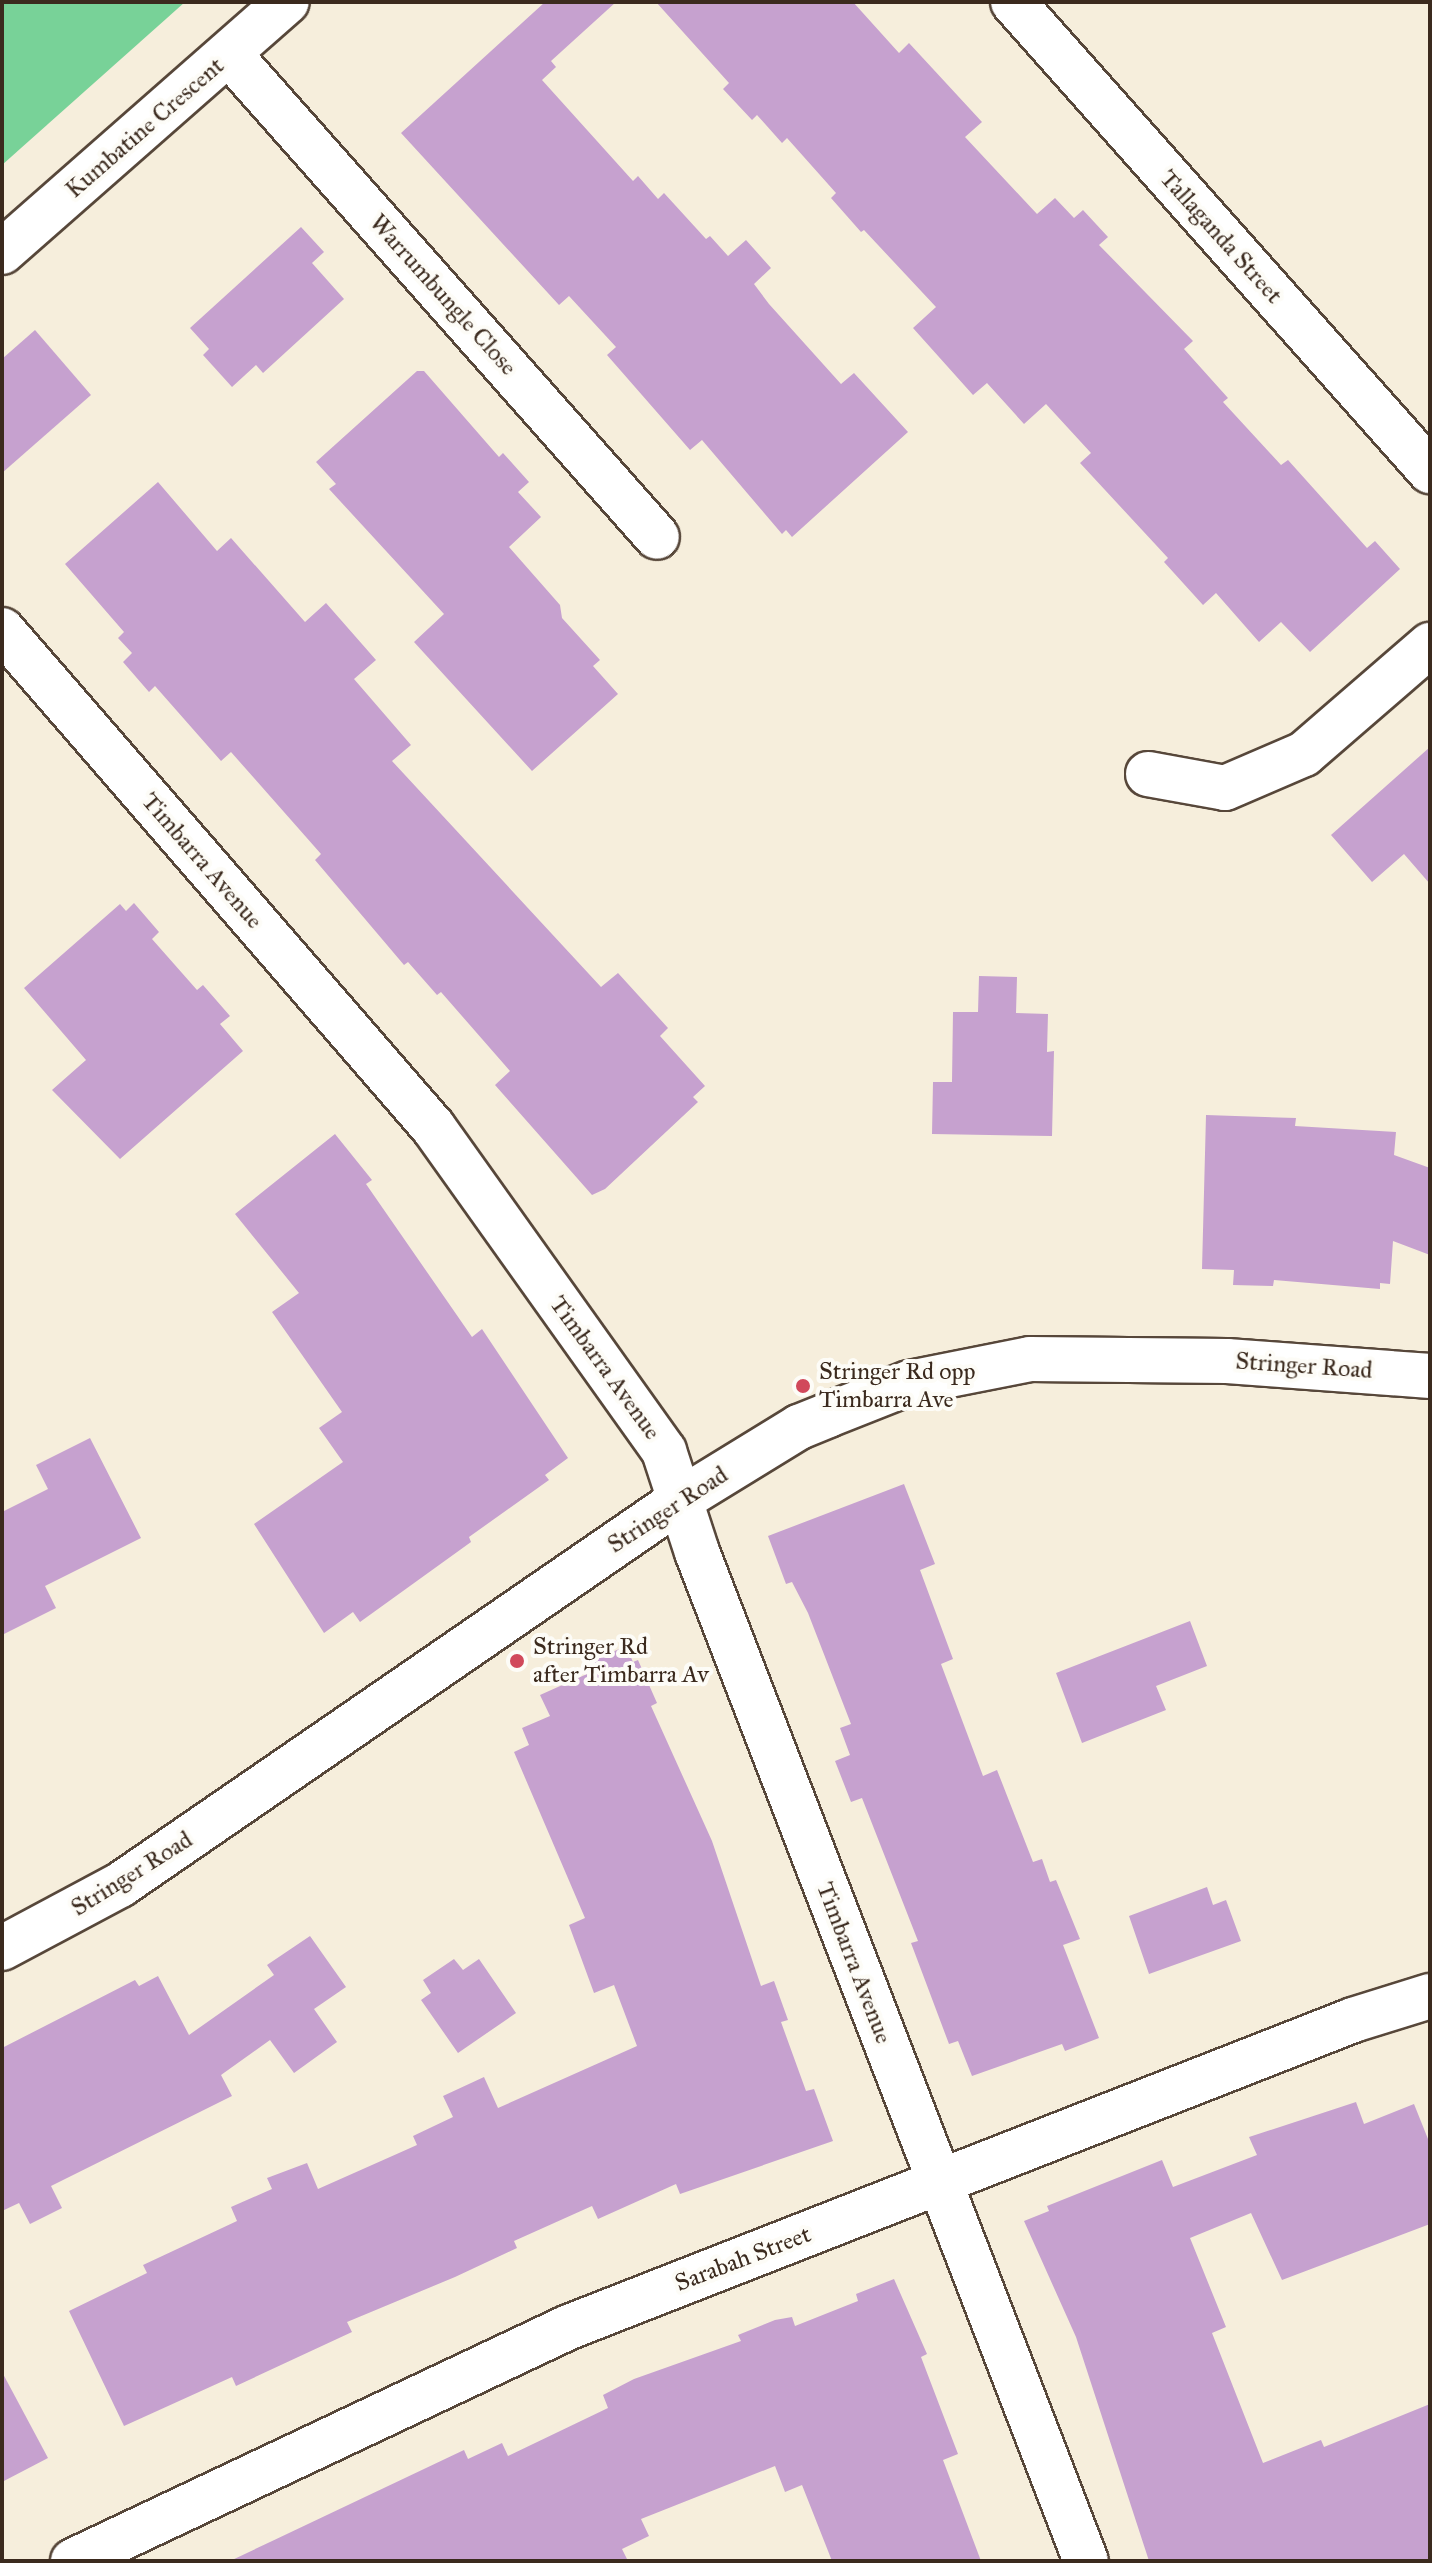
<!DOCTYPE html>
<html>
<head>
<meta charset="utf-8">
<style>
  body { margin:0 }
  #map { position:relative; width:1432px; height:2563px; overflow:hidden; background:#f6eedc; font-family:"IM FELL Great Primer",serif }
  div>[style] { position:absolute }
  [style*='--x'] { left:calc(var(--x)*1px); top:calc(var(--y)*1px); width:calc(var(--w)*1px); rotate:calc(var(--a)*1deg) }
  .green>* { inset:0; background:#78d298 }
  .building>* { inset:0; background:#c6a1cf }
  .roads { filter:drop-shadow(2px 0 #57473a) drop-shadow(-2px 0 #57473a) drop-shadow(0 2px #57473a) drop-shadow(0 -2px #57473a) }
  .minor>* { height:44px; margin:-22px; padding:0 22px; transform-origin:22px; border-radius:22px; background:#fff }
  .dots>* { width:22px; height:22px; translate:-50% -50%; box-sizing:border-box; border:4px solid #fdfcf7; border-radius:50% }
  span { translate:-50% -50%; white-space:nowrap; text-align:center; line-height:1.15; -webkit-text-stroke:8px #fdfcf7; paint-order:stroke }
  .street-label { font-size:24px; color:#3b2a1e }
  .poi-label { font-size:24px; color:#3b2a1e }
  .left { translate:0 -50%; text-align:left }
  .frame { position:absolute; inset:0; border:4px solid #3b2a1e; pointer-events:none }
</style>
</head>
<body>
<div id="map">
  <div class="green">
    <i style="clip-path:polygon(2px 2px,185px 2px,2px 165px)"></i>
  </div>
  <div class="building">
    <i style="clip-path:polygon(545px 2px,616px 2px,551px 61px,556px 67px,542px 80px,633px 181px,638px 176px,658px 199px,664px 193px,706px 239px,710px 236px,728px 256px,746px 240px,771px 268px,754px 284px,769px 304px,841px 384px,854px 373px,908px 432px,792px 537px,786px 530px,782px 534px,702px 440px,690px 450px,607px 355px,616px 347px,569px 296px,559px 305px,401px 133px)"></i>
    <i style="clip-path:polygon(656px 2px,853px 2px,899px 53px,909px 43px,982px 122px,965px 137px,1037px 214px,1055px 198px,1074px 218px,1083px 210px,1108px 237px,1099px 245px,1193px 341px,1184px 349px,1228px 398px,1223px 402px,1281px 465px,1288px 460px,1367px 548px,1375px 541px,1400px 569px,1310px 652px,1281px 622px,1259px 642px,1216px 593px,1203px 605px,1164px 562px,1168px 558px,1080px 463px,1091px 453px,1046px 404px,1024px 424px,987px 383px,973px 395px,913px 328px,936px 307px,864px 230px,861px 232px,831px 198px,836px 193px,787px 138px,782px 143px,757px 115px,752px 120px,723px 89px,729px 83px)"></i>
    <i style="clip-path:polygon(301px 227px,324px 252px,312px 263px,344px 299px,263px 373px,256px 365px,232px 387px,203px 355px,209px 349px,190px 328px)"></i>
    <i style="clip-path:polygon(35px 330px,91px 395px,2px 473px,2px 359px)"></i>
    <i style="clip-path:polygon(417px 371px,424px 371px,499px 457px,503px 453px,529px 482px,518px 492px,541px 517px,509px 547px,560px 605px,562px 618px,600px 660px,593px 666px,618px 694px,532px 771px,414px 642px,444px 614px,329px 489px,336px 484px,316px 462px)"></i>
    <i style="clip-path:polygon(158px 482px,217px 551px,231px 538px,305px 622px,326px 603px,376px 660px,354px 679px,411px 745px,392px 761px,601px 987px,618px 973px,668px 1028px,660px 1036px,705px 1086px,693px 1097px,698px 1102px,605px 1189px,592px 1195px,495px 1085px,510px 1071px,441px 992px,437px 995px,408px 962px,404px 965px,315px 860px,321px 854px,231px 752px,221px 761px,155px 686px,149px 692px,123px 662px,132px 653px,118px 638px,124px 632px,65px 564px)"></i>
    <i style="clip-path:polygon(1430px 747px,1430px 884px,1404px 854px,1372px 882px,1331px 835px)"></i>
    <i style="clip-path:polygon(134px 903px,159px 932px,152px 939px,197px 990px,203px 985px,230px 1016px,220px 1024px,243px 1051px,120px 1159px,52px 1090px,86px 1060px,24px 988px,120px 904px,126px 911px)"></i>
    <i style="clip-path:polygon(979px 976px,1017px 977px,1016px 1013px,1048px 1014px,1047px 1052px,1054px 1051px,1052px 1136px,932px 1134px,933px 1082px,952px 1082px,953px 1012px,978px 1012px)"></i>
    <i style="clip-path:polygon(1206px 1115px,1296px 1118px,1295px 1126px,1396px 1132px,1394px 1155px,1430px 1168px,1430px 1255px,1393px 1241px,1390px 1284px,1380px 1283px,1380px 1289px,1274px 1280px,1273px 1286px,1233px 1285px,1234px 1270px,1202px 1269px)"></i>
    <i style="clip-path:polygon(335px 1134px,372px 1180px,366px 1184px,472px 1337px,482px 1329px,568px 1458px,545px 1475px,549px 1480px,469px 1537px,471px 1542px,360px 1622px,353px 1612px,324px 1633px,254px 1524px,343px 1462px,319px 1428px,342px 1412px,272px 1312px,299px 1293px,235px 1214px)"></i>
    <i style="clip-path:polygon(90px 1438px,141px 1538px,45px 1586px,56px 1608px,2px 1635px,2px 1512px,48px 1489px,36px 1465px)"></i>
    <i style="clip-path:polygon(904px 1484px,935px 1564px,920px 1570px,953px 1659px,941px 1664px,983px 1776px,997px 1770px,1033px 1862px,1042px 1859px,1050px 1882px,1056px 1880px,1080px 1939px,1063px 1945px,1099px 2038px,1065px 2051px,1062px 2044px,972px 2076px,958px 2041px,949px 2044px,911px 1943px,918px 1941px,862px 1798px,851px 1802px,835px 1761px,850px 1755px,840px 1728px,851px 1724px,808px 1613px,792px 1582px,786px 1584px,768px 1536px)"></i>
    <i style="clip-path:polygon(1190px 1621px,1207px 1666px,1156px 1686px,1166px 1710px,1082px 1743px,1056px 1673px)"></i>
    <i style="clip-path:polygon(626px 1646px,633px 1662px,638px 1660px,657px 1703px,651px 1706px,712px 1841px,761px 1986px,774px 1981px,788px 2020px,781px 2022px,806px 2091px,814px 2089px,833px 2141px,680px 2194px,676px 2184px,598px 2219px,592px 2206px,514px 2241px,517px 2248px,455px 2277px,347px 2322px,352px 2332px,236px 2386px,232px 2377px,124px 2426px,69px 2311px,147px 2273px,143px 2265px,237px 2221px,231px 2207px,272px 2189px,267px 2178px,307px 2163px,318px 2189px,417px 2145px,413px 2136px,453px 2117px,443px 2096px,484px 2077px,498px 2108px,637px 2046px,614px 1985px,594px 1993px,569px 1925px,585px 1918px,514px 1752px,529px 1745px,522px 1728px,550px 1716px,540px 1695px,587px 1674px,583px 1665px)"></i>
    <i style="clip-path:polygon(1207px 1887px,1213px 1905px,1226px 1900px,1241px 1941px,1149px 1974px,1129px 1916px)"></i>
    <i style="clip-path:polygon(310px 1936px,346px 1987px,314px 2009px,337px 2042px,294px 2073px,270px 2040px,221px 2075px,232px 2096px,51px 2186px,62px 2208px,30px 2224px,19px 2203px,2px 2211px,2px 2048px,135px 1980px,139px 1986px,158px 1976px,189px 2035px,274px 1975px,267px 1965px)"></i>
    <i style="clip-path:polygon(454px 1959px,463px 1970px,479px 1959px,516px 2013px,458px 2053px,421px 2000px,431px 1993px,423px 1980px)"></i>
    <i style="clip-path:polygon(1356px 2102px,1364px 2124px,1414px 2104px,1430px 2144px,1430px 2224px,1282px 2280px,1251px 2213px,1190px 2238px,1226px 2327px,1212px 2333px,1263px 2463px,1321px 2440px,1324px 2447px,1430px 2404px,1430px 2561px,1149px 2561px,1076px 2337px,1024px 2221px,1049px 2211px,1047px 2206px,1162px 2160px,1173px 2187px,1257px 2155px,1249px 2137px)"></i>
    <i style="clip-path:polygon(894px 2279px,927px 2354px,921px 2357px,958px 2454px,943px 2460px,981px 2561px,832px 2561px,802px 2485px,785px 2492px,775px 2466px,641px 2519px,649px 2536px,622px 2549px,628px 2561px,230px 2561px,464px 2450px,468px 2459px,502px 2443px,508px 2456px,608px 2408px,603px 2395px,634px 2379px,741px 2341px,738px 2335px,775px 2320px,792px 2317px,795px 2326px,858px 2301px,856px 2294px)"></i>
    <i style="clip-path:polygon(2px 2372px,48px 2458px,2px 2482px)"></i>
  </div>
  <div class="roads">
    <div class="minor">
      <i style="--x:1013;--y:2;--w:628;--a:48.36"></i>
      <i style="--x:229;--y:54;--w:645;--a:48.45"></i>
      <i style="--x:2;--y:252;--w:379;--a:-41.3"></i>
      <i style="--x:2;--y:630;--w:658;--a:49.07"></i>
      <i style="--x:433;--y:1127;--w:398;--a:54.5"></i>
      <i style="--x:664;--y:1451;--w:106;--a:71.9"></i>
      <i style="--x:697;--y:1552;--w:1081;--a:68.92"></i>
      <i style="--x:1148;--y:774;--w:78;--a:10.3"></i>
      <i style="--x:1225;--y:788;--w:86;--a:-23.3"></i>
      <i style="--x:1304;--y:754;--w:167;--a:-40.9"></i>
      <i style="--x:2;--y:1948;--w:134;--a:-28.1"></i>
      <i style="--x:120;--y:1885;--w:680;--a:-34.51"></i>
      <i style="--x:680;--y:1500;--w:140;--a:-31.5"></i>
      <i style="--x:799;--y:1427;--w:31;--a:-22"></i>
      <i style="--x:828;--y:1415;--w:87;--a:-21.6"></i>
      <i style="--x:909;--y:1383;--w:123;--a:-11.2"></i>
      <i style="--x:1030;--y:1359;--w:197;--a:0.6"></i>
      <i style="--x:1227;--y:1361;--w:204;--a:4.2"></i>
      <i style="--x:73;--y:2561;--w:548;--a:-25.26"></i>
      <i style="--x:569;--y:2327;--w:842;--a:-21.38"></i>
      <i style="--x:1353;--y:2020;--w:81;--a:-17.3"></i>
    </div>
  </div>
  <div class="dots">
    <i style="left:803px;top:1386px;background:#d1495b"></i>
    <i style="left:517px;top:1661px;background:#d1495b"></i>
  </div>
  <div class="street-label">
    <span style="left:145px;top:128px;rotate:-41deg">Kumbatine Crescent</span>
    <span style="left:1221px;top:237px;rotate:48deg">Tallaganda Street</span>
    <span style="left:443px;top:295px;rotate:48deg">Warrumbungle Close</span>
    <span style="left:202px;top:861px;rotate:49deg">Timbarra Avenue</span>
    <span style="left:1304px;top:1366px;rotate:4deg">Stringer Road</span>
    <span style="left:605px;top:1368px;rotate:54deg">Timbarra Avenue</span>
    <span style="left:668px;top:1510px;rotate:-33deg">Stringer Road</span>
    <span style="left:132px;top:1874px;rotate:-32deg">Stringer Road</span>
    <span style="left:854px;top:1963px;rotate:69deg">Timbarra Avenue</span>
    <span style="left:743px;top:2259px;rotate:-21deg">Sarabah Street</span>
  </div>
  <div class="poi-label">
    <span class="left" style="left:819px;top:1386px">Stringer Rd opp<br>Timbarra Ave</span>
    <span class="left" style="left:533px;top:1661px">Stringer Rd<br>after Timbarra Av</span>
  </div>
  <div class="frame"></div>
</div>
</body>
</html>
